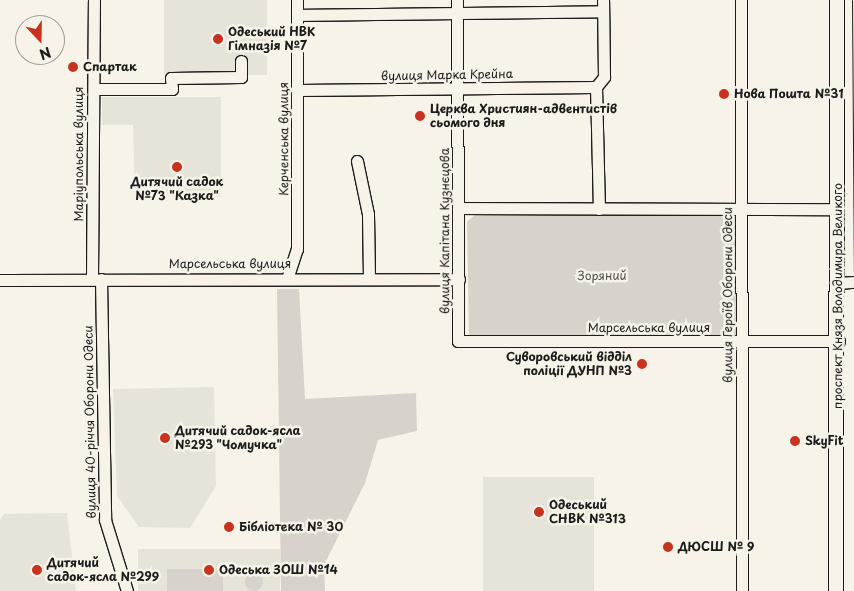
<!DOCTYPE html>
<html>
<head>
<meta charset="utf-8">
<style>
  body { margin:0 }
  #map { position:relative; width:854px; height:591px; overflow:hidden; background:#f7f3e8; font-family:"Playpen Sans",sans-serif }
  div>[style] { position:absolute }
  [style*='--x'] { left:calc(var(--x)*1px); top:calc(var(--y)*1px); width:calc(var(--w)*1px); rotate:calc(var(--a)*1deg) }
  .built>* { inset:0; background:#e6e3d9; transform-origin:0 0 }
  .green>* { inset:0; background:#d7d3cb; transform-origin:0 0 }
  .round { border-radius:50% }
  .roads { filter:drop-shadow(1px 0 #1c1c1c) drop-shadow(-1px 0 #1c1c1c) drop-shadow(0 1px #1c1c1c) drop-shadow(0 -1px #1c1c1c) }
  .minor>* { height:11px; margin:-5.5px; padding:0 5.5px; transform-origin:5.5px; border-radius:5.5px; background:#f7f3e8 }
  .major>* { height:14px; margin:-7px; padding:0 7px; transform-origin:7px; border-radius:7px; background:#f7f3e8 }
  .tram>* { height:1px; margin:-0.5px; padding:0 0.5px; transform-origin:0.5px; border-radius:0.5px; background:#1c1c1c }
  .dots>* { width:14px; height:14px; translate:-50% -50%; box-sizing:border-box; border:2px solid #f7f3e8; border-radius:50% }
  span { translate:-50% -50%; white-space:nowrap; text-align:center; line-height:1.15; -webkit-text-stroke:5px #f7f3e8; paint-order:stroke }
  .poi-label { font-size:12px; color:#1c1c1c; font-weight:700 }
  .left { translate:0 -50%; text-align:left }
  .right { translate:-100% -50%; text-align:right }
  .street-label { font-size:12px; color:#1c1c1c }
  .park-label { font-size:12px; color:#545351 }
  .north { position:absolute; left:15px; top:15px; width:50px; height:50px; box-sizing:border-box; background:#f7f3e8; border:1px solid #9f9d96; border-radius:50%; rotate:159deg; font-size:14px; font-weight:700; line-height:20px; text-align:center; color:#1c1c1c }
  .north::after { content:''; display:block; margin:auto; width:18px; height:22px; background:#c8321e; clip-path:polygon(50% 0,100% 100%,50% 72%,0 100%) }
</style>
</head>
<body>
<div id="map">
  <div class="built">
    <i style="left:164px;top:0;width:103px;height:75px"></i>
    <i style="clip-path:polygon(102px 97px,221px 97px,221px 197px,135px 193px,133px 125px,102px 125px)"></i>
    <i style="clip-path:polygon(214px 387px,216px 486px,190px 528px,139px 527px,117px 496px,113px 389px)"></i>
    <i style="left:483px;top:477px;width:111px;height:114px"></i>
    <i style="clip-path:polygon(67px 513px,76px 591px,0 591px,0 520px,4px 514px)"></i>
    <i style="left:138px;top:549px;width:142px;height:42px"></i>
  </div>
  <div class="green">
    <i style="clip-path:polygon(737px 213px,736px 338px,469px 335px,467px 222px,476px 214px)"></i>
    <i style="clip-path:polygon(277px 289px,299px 289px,305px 399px,416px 393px,417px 431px,378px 440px,365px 483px,324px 565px,325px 591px,281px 591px)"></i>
    <i style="left:167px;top:569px;width:56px;height:22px"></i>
    <i class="round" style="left:245px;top:573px;width:18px;height:18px"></i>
  </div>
  <div class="roads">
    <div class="minor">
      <i style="--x:457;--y:0;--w:341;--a:89.8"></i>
      <i style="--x:458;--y:341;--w:381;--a:0"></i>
      <i style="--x:741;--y:0;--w:591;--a:89.9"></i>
      <i style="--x:297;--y:15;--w:306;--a:-0.7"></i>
      <i style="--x:596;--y:87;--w:122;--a:88.6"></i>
      <i style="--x:596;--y:87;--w:13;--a:-51"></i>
      <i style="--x:604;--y:77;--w:77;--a:-90.7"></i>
      <i style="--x:94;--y:89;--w:78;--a:0"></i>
      <i style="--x:172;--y:89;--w:11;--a:-95"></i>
      <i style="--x:171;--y:78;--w:70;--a:-0.8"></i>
      <i style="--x:241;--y:77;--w:16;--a:-90"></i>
      <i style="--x:298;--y:90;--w:298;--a:-0.6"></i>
      <i style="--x:357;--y:161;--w:54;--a:78.3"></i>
      <i style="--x:368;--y:214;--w:65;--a:89.1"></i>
      <i style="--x:459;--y:208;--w:379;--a:0.2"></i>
      <i style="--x:288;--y:276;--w:28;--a:-72"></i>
      <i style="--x:297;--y:249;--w:249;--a:-90"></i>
      <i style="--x:92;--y:279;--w:279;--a:-89.6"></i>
      <i style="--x:101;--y:279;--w:241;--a:89"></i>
      <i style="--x:105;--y:520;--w:74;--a:72.8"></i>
      <i style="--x:0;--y:280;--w:459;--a:-0.1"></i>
      <i style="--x:838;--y:283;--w:16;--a:-4"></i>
    </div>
    <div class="major">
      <i style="--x:836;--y:591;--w:591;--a:-89.9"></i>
    </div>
  </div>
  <div class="tram">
    <i style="--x:852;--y:0;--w:272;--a:89.6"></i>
    <i style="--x:854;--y:288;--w:289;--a:90"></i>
  </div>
  <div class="dots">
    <i style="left:218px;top:39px;background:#c8321e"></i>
    <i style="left:73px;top:67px;background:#c8321e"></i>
    <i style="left:724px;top:94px;background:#c8321e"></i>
    <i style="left:420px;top:116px;background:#c8321e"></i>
    <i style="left:177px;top:167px;background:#c8321e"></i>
    <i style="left:642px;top:364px;background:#c8321e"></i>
    <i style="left:165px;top:438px;background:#c8321e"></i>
    <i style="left:795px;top:441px;background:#c8321e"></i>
    <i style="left:539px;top:512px;background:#c8321e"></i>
    <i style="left:229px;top:527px;background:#c8321e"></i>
    <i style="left:668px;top:547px;background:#c8321e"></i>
    <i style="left:37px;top:570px;background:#c8321e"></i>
    <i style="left:209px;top:570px;background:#c8321e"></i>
  </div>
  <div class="poi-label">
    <span class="left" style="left:228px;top:39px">Одеський НВК<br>Гімназія №7</span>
    <span class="left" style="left:83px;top:67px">Спартак</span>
    <span class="left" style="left:734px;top:94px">Нова Пошта №31</span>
    <span class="left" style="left:430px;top:116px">Церква Християн-адвентистів<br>сьомого дня</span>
    <span style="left:177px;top:189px">Дитячий садок<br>№73 "Казка"</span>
    <span class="right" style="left:632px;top:364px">Суворовський відділ<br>поліції ДУНП №3</span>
    <span class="left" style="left:175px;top:438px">Дитячий садок-ясла<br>№293 "Чомучка"</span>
    <span class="left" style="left:805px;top:441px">SkyFit</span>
    <span class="left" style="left:549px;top:512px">Одеський<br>СНВК №313</span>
    <span class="left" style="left:239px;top:527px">Бібліотека № 30</span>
    <span class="left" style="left:678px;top:547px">ДЮСШ № 9</span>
    <span class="left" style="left:47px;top:570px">Дитячий<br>садок-ясла №299</span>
    <span class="left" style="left:219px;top:570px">Одеська ЗОШ №14</span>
  </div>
  <div class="street-label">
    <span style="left:447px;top:75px;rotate:-1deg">вулиця Марка Крейна</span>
    <span style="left:284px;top:139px;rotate:-90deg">Керченська вулиця</span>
    <span style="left:79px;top:154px;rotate:-90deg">Маріупольська вулиця</span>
    <span style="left:445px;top:231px;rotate:-90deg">вулиця Капітана Кузнєцова</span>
    <span style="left:230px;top:264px">Марсельська вулиця</span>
    <span style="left:728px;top:295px;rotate:-90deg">вулиця Героїв Оборони Одеси</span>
    <span style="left:838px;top:296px;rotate:-90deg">проспект Князя Володимира Великого</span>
    <span style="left:649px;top:328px">Марсельська вулиця</span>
    <span style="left:90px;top:422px;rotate:-91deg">вулиця 40-річчя Оборони Одеси</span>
  </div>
  <div class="park-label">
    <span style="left:602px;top:276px">Зоряний</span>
  </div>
  <div class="north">N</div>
</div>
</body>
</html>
